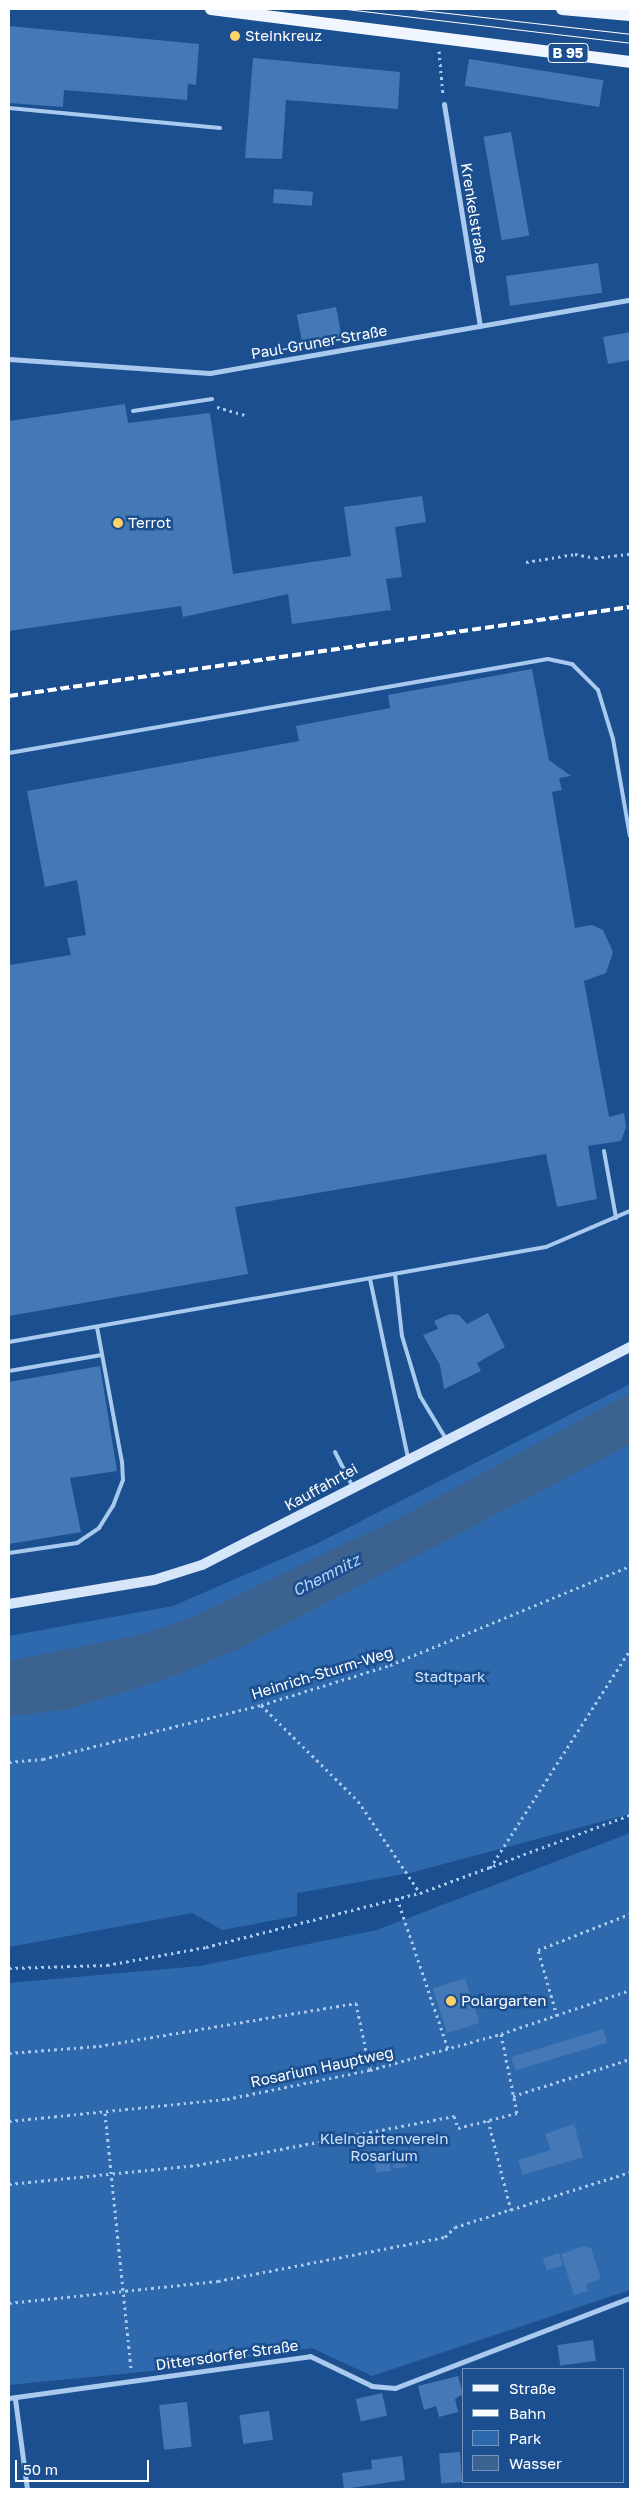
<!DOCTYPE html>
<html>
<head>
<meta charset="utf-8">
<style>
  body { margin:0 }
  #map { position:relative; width:639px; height:2498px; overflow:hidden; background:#1b4f8f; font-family:"Golos Text",sans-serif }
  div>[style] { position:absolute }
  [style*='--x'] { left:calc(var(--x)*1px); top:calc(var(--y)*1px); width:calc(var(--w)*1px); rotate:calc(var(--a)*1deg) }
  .green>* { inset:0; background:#2e69ad }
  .water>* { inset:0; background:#3c6290 }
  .building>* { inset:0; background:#4478b7; transform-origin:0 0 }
  .path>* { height:3px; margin-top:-1.5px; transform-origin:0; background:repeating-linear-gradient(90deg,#a9c9ee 0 2.5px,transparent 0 6.5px) }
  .lane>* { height:4px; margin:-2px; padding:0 2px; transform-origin:2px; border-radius:2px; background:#a9c9ee }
  .street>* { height:5px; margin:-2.5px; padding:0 2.5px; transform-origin:2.5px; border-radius:2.5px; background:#a9c9ee }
  .secondary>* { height:10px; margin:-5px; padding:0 5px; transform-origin:5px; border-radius:5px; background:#d6e6fa }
  .primary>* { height:12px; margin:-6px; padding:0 6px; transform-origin:6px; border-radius:6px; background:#f0f6ff }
  .tram>* { height:1px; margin:-0.5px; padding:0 0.5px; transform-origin:0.5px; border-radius:0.5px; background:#fff }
  .rail>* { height:4px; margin-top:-2px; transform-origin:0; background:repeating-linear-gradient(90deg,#fff 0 9px,transparent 0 13px) }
  .dots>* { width:14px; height:14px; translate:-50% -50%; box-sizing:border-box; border:2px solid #1b4f8f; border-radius:50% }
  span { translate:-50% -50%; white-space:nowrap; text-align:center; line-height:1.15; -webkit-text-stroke:5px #1b4f8f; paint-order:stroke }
  .shield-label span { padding:1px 4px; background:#1b4f8f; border:1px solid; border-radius:4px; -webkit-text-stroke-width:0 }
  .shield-label { font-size:14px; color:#fff; font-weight:700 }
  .poi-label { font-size:15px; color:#fff }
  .left { translate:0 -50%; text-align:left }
  .street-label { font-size:15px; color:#fff }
  .park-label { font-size:15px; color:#cfe3fa }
  .water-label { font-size:16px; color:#b5d3f5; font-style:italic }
  .frame { position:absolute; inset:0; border:10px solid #fff; pointer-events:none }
  .legend { position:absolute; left:462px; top:2368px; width:162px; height:115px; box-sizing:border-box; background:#1b4f8f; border:1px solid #7695bc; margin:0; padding:6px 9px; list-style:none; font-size:15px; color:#fff }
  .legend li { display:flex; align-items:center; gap:10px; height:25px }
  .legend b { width:25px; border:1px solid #7695bc }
  .scale { position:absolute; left:15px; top:2460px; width:134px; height:22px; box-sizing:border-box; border:2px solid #fff; border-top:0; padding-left:6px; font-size:15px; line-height:18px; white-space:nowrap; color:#fff; -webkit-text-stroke:4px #1b4f8f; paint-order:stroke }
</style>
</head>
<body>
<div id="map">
  <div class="green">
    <i style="clip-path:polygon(630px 1384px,630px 1814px,410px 1873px,297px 1893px,297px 1916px,222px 1930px,192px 1913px,9px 1947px,9px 1636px,173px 1606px,316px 1544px)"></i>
    <i style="clip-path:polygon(630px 1833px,630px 2290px,372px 2376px,312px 2348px,152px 2371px,9px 2385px,9px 1983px,200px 1966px,377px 1930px)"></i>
  </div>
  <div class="water">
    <i style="clip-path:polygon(630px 1393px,630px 1444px,585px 1468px,236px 1650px,174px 1676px,73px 1708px,9px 1717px,9px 1661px,148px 1633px,190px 1618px,401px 1517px)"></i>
  </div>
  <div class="building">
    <i style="clip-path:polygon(9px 26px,199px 44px,196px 85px,188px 84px,187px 100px,64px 90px,63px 107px,9px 103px)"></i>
    <i style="clip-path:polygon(253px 58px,400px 72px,398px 109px,286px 100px,282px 159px,245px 158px)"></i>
    <i style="left:469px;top:59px;width:136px;height:27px;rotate:9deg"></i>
    <i style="left:511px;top:132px;width:105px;height:28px;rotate:80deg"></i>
    <i style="left:274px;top:189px;width:39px;height:14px;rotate:4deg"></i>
    <i style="left:598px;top:263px;width:30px;height:93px;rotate:82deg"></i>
    <i style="left:336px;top:307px;width:33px;height:40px;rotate:79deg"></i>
    <i style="clip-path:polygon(630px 332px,630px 360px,608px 364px,603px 337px)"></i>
    <i style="clip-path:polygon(125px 404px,128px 423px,210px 413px,233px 574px,351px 556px,344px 507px,422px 496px,426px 522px,395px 527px,402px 577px,386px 579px,391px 610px,292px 624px,288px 594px,183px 617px,181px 606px,9px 631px,9px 421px)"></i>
    <i style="clip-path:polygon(532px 669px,549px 760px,571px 776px,559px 778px,562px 790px,552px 792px,575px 928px,592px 925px,603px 930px,613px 952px,606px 973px,584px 981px,609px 1117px,624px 1113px,626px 1127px,621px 1141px,588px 1146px,597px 1199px,557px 1207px,546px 1154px,235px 1207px,248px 1274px,9px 1316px,9px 965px,71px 955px,67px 938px,86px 935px,77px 880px,45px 887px,27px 791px,299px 741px,296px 726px,390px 708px,388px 695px)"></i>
    <i style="clip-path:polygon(488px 1313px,505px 1347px,477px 1363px,481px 1371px,444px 1389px,440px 1365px,423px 1335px,438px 1329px,434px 1321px,450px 1314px,459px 1315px,467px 1324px)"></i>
    <i style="clip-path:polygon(100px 1366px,117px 1471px,70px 1478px,81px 1532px,9px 1544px,9px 1382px)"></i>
    <i style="left:465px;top:1978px;width:47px;height:34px;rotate:72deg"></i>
    <i style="left:603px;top:2029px;width:14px;height:96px;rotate:73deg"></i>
    <i style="clip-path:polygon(574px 2124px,583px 2157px,523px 2175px,518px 2160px,551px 2150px,545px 2134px)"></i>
    <i style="left:405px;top:2152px;width:15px;height:14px;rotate:82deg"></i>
    <i style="left:389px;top:2157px;width:14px;height:15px;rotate:82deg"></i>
    <i style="clip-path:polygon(584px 2246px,591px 2248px,601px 2279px,586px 2284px,588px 2291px,574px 2295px,561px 2254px)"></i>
    <i style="left:559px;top:2253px;width:13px;height:17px;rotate:72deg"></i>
    <i style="left:593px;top:2340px;width:21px;height:36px;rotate:82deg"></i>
    <i style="clip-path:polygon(458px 2376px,463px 2394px,455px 2399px,458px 2412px,439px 2417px,436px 2406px,424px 2410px,418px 2386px)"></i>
    <i style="left:382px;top:2393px;width:23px;height:27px;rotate:77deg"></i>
    <i style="left:187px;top:2402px;width:45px;height:28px;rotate:84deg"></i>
    <i style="left:269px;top:2411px;width:29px;height:30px;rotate:82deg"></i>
    <i style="left:460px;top:2452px;width:30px;height:21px;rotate:86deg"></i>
    <i style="clip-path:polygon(402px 2456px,405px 2480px,344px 2489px,342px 2473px,372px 2469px,371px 2460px)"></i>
  </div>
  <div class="path">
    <i style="--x:439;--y:51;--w:44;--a:84.8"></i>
    <i style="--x:217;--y:407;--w:32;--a:16"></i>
    <i style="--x:526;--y:562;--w:50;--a:-9.3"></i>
    <i style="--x:575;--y:554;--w:20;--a:11"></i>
    <i style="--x:595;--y:558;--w:35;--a:-7"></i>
    <i style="--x:261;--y:1705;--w:136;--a:44.7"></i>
    <i style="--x:358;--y:1801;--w:111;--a:56"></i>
    <i style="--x:9;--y:1762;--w:34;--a:-5"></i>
    <i style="--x:43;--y:1759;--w:225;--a:-13.9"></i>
    <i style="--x:261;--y:1705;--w:135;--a:-17.2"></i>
    <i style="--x:390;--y:1665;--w:260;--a:-22.4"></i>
    <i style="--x:490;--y:1868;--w:259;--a:-57.3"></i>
    <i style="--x:397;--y:1898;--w:159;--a:71.3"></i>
    <i style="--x:9;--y:1968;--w:98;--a:-1.8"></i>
    <i style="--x:107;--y:1965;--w:101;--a:-10.3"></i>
    <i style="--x:206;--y:1947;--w:221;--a:-14.2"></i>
    <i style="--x:420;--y:1893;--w:224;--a:-20.4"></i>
    <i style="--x:557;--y:2016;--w:69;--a:-106.1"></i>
    <i style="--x:538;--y:1950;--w:99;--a:-21.4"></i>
    <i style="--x:9;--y:2053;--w:90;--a:-4.4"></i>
    <i style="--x:99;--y:2046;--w:261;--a:-9.5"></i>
    <i style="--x:356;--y:2003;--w:68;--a:78.2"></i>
    <i style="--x:513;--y:2096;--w:123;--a:-17.5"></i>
    <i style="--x:105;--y:2113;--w:259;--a:84.2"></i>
    <i style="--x:488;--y:2120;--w:93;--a:75.7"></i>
    <i style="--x:9;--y:2121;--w:219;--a:-5.8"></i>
    <i style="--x:227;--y:2099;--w:146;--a:-11.5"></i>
    <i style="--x:370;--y:2070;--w:136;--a:-15.4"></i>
    <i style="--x:501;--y:2034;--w:136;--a:-18.8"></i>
    <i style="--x:9;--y:2184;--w:189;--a:-5.8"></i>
    <i style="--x:197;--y:2165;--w:262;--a:-10.8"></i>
    <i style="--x:454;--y:2116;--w:13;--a:72"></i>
    <i style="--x:458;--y:2128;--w:61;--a:-14.3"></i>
    <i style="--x:517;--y:2113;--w:81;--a:-101.4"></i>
    <i style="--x:9;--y:2303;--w:210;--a:-6"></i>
    <i style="--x:218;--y:2281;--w:231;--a:-11"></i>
    <i style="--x:445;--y:2237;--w:14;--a:-45"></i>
    <i style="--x:455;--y:2227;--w:183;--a:-17.4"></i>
  </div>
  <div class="lane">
    <i style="--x:9;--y:108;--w:212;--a:5.4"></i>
    <i style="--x:133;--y:411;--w:80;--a:-8.6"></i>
    <i style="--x:9;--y:753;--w:547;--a:-9.89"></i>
    <i style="--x:548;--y:659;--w:25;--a:12"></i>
    <i style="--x:572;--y:664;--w:37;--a:45"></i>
    <i style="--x:598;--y:690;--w:51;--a:73"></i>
    <i style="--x:613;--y:739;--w:98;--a:80.1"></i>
    <i style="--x:604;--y:1151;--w:68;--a:79.8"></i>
    <i style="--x:395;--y:1274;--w:62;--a:83.6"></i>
    <i style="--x:402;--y:1336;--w:63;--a:73.3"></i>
    <i style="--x:420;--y:1396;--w:50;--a:58.8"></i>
    <i style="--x:370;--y:1279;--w:183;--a:78"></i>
    <i style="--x:9;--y:1342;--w:545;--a:-10.03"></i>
    <i style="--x:546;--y:1247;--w:91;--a:-23.2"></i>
    <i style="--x:9;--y:1371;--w:94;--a:-9.8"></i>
    <i style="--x:335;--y:1452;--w:38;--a:63"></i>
    <i style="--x:9;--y:1553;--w:69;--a:-8.4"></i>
    <i style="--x:77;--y:1543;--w:27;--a:-34"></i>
    <i style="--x:99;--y:1528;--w:26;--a:-58"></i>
    <i style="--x:113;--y:1506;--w:28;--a:-69"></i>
    <i style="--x:123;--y:1480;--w:18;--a:-93"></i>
    <i style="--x:122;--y:1462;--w:137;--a:-100.5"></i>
  </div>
  <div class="street">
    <i style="--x:444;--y:104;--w:225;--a:80.8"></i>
    <i style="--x:9;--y:359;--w:201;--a:4"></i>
    <i style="--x:210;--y:373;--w:426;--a:-9.9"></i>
    <i style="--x:9;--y:2398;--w:304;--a:-7.9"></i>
    <i style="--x:310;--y:2356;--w:69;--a:25.8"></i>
    <i style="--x:372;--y:2386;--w:23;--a:5"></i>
    <i style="--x:395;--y:2388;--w:252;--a:-21"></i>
    <i style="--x:15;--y:2399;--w:91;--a:82.4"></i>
  </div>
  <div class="secondary">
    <i style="--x:9;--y:1604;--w:147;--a:-9.4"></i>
    <i style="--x:154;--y:1580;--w:50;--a:-17.4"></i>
    <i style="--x:202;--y:1565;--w:480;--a:-27"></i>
  </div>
  <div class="primary">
    <i style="--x:211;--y:9;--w:422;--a:7.2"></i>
    <i style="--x:562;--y:9;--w:68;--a:5"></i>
  </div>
  <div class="tram">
    <i style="--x:346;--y:9;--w:286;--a:6.8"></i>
    <i style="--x:412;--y:9;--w:219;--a:6.5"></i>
  </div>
  <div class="rail">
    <i style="--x:9;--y:696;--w:627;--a:-8.16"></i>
  </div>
  <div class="dots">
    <i style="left:235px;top:36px;background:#ffd166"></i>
    <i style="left:118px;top:523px;background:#ffd166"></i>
    <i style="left:451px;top:2001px;background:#ffd166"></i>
  </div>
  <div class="shield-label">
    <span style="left:568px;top:53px">B 95</span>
  </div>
  <div class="poi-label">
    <span class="left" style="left:245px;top:36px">Steinkreuz</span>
    <span class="left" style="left:128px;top:523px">Terrot</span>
    <span class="left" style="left:461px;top:2001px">Polargarten</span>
  </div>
  <div class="street-label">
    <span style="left:474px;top:213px;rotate:81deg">Krenkelstraße</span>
    <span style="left:319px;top:342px;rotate:-10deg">Paul-Gruner-Straße</span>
    <span style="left:321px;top:1487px;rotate:-29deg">Kauffahrtei</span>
    <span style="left:322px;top:1673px;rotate:-17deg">Heinrich-Sturm-Weg</span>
    <span style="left:322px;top:2067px;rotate:-12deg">Rosarium Hauptweg</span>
    <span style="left:227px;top:2355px;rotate:-8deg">Dittersdorfer Straße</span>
  </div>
  <div class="park-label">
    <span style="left:450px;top:1677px">Stadtpark</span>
    <span style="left:384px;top:2147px">Kleingartenverein<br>Rosarium</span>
  </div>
  <div class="water-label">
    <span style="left:326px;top:1575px;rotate:-27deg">Chemnitz</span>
  </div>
  <div class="frame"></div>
  <ul class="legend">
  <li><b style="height:6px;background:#f0f6ff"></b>Straße</li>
  <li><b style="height:6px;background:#fff"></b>Bahn</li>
  <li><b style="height:14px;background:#2e69ad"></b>Park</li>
  <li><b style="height:14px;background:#3c6290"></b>Wasser</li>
  </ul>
  <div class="scale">50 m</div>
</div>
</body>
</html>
